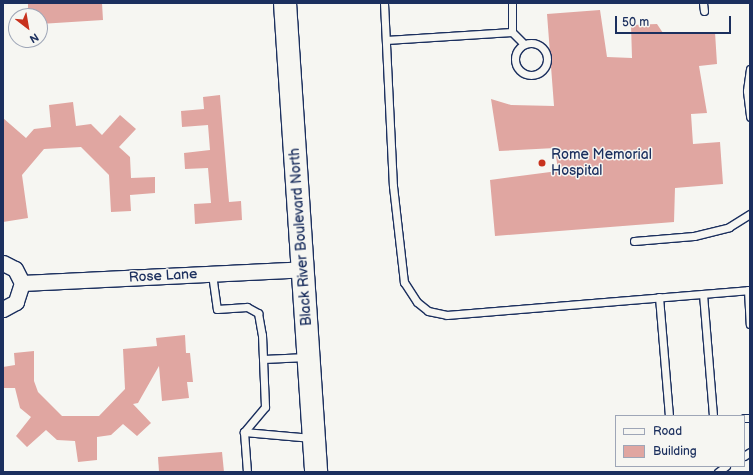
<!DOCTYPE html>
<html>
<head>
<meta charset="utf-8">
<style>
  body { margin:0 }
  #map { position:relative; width:753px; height:475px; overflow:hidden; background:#f6f6f2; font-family:"Balsamiq Sans",sans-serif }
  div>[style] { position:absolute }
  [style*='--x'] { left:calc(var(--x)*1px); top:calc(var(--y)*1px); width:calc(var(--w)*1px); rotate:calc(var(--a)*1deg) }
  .building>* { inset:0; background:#e0a6a1 }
  .roads { filter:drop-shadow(1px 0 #1b2f5e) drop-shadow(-1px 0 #1b2f5e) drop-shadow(0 1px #1b2f5e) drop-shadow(0 -1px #1b2f5e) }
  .lane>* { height:7px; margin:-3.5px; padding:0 3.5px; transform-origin:3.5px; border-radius:3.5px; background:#f6f6f2 }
  .lane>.ring { margin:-3.5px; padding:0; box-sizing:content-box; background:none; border:7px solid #f6f6f2; border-radius:50% }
  .street>* { height:15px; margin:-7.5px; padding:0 7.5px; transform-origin:7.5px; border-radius:7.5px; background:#f6f6f2 }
  .primary>* { height:22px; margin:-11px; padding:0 11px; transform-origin:11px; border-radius:11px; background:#f6f6f2 }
  .dots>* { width:11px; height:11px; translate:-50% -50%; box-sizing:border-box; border:2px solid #f6f6f2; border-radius:50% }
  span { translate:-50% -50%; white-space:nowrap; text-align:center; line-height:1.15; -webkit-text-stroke:3px #f6f6f2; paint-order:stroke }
  .poi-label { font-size:14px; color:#1b2f5e }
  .left { translate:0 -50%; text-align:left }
  .street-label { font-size:14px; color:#1b2f5e }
  .frame { position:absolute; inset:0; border:4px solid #1b2f5e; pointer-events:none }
  .legend { position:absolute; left:615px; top:415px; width:130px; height:52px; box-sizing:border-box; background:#f6f6f2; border:1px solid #9ea6b7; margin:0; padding:5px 7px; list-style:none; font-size:12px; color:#1b2f5e }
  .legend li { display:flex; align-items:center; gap:8px; height:20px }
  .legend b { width:20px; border:1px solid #9ea6b7 }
  .north { position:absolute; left:8px; top:8px; width:40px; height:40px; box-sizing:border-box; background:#f6f6f2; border:1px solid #9ea6b7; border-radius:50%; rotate:149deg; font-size:11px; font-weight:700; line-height:16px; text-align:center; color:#1b2f5e }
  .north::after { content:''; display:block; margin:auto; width:14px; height:18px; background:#c8321e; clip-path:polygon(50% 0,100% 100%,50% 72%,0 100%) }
  .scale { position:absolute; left:615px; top:16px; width:116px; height:18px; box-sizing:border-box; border:2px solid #1b2f5e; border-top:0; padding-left:5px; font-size:12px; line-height:14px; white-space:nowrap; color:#1b2f5e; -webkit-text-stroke:3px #f6f6f2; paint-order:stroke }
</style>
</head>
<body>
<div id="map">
  <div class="building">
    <i style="clip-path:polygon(28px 3px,102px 3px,103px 20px,40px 24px,40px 16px,28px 16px)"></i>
    <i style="clip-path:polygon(600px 10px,607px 57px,632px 58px,631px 25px,657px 24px,663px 33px,715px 32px,717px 64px,699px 66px,707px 113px,691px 114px,693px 144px,720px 142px,723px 184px,675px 188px,674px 222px,495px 236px,490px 180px,558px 171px,555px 148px,499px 151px,491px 99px,511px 105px,554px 106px,547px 14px)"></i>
    <i style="clip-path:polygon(220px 95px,229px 202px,241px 201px,242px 220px,195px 224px,194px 204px,211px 203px,208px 168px,185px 169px,184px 153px,210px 150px,208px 125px,182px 127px,181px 111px,204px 109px,203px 97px)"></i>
    <i style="clip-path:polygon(73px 102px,76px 126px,91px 124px,102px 135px,120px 115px,136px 129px,119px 147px,130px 157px,131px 178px,155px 177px,155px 193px,130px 195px,131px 211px,111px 212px,109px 175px,81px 147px,44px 149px,22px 175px,28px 218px,3px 222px,3px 118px,26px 138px,34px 129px,51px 127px,49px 105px)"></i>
    <i style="clip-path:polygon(185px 335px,186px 353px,190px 353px,193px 382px,187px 382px,189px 398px,162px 401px,159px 366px,138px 403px,133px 404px,151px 423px,137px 436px,123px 424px,111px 435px,97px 437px,97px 460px,78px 462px,75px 441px,57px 440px,46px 430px,27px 447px,16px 436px,31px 417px,20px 408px,15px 388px,3px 388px,3px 367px,15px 365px,14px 353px,34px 351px,34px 381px,38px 392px,62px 416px,99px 416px,125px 389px,123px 349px,157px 346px,156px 338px)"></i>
    <i style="clip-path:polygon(222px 452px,224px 472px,159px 472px,158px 457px)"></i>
  </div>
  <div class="roads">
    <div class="lane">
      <i style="--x:384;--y:3;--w:183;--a:87.2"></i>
      <i style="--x:393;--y:186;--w:97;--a:83.5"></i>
      <i style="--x:404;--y:282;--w:24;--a:57"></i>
      <i style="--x:417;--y:302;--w:14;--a:39"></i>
      <i style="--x:428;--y:311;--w:19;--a:12"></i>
      <i style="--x:447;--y:315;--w:304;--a:-4.7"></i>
      <i style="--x:512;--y:3;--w:29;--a:90"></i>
      <i style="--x:512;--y:32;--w:17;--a:45"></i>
      <i style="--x:703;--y:3;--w:8;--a:83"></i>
      <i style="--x:386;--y:40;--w:126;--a:-3.6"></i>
      <i class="ring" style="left:515px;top:43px;width:25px;height:25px"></i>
      <i style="--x:750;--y:69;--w:22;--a:98"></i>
      <i style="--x:747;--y:91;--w:26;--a:83"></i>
      <i style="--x:634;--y:241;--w:60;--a:-4.8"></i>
      <i style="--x:694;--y:236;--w:36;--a:-14"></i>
      <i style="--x:729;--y:227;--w:25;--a:-32"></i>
      <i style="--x:212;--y:274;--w:35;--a:82"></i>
      <i style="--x:217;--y:309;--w:30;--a:-4"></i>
      <i style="--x:247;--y:307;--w:13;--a:29"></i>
      <i style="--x:258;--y:313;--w:22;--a:80"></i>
      <i style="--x:262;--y:335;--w:72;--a:87.6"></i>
      <i style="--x:265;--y:407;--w:33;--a:130"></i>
      <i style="--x:244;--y:432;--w:40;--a:85.7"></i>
      <i style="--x:748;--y:290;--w:34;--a:87"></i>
      <i style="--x:703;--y:294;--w:122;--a:85.3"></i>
      <i style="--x:659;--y:297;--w:119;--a:85.2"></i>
      <i style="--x:263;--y:359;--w:44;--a:-2.6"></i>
      <i style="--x:744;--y:418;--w:6;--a:0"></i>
      <i style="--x:244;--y:432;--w:68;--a:5"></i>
      <i style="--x:744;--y:456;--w:7;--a:-34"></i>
      <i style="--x:718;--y:472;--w:10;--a:-37"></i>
    </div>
    <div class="street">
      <i style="--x:3;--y:263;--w:13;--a:27"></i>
      <i style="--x:15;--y:269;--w:16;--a:63"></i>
      <i style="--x:22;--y:283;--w:20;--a:108"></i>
      <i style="--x:16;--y:302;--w:15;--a:152"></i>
      <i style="--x:22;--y:283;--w:282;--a:-2.8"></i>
    </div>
    <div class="primary">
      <i style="--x:285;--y:3;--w:470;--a:86.2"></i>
    </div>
  </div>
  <div class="dots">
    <i style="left:542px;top:163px;background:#c8321e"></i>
  </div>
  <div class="poi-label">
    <span class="left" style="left:551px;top:163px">Rome Memorial<br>Hospital</span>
  </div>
  <div class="street-label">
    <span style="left:301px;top:237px;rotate:-94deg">Black River Boulevard North</span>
    <span style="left:163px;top:276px;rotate:-3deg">Rose Lane</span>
  </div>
  <div class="frame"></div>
  <ul class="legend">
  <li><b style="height:5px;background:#f6f6f2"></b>Road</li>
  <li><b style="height:11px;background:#e0a6a1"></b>Building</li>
  </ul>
  <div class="north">N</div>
  <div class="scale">50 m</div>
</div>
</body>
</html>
